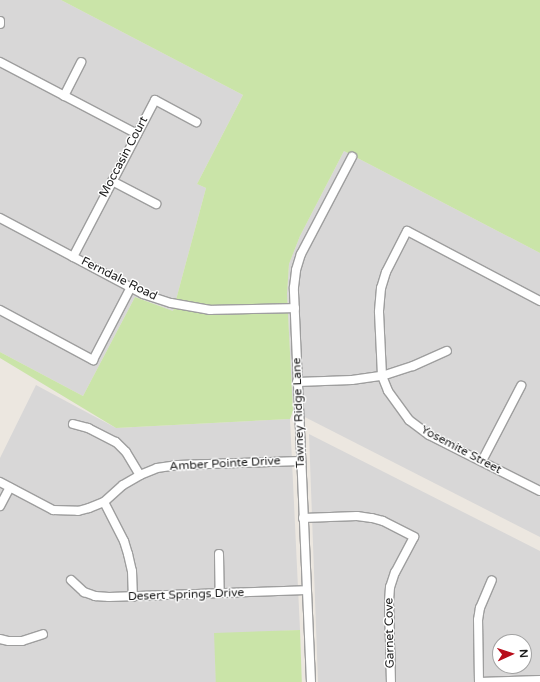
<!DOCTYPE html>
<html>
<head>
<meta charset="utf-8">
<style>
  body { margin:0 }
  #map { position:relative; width:540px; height:682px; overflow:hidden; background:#ece7e0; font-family:"Varela Round",sans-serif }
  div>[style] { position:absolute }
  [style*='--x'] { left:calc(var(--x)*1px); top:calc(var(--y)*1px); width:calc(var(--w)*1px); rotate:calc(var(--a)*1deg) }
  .residential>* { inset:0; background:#d8d7d7 }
  .grass>* { inset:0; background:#cae4a8; transform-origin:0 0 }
  .roads { filter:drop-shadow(1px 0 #9e9e9e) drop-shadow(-1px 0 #9e9e9e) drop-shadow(0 1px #9e9e9e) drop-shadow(0 -1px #9e9e9e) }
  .minor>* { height:8px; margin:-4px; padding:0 4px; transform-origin:4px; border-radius:4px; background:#fff }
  span { translate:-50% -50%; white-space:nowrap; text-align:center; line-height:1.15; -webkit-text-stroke:3px #fff; paint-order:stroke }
  .street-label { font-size:12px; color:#1a1a1a }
  .north { position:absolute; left:492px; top:634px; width:40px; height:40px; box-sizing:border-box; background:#fff; border:1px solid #a3a3a3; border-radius:50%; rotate:87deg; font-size:11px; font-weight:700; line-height:16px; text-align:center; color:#1a1a1a }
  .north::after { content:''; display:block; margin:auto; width:14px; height:18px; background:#b80d1a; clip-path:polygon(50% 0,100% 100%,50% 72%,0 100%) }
</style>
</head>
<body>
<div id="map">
  <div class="residential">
    <i style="clip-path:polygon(0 0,61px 0,243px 95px,197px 184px,206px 188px,173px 311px,135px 297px,83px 396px,0 352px)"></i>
    <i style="clip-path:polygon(344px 151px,540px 253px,540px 537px,293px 411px,287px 294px,289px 264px,300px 236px)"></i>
    <i style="clip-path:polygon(36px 385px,116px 428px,290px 419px,300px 630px,215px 634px,216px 682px,0 682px,0 458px)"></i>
    <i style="clip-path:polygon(evenodd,309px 434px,540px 551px,540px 682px,318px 682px,309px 434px,500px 642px,524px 642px,524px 666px,500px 666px,500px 642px)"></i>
  </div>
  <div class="grass">
    <i style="clip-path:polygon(61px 0,540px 0,540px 253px,344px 151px,300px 236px,289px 264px,287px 294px,293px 411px,290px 419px,116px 428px,0 358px,0 352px,83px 396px,135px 297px,173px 311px,206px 188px,197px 184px,243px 95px)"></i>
    <i style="left:300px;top:630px;width:52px;height:86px;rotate:88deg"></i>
  </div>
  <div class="roads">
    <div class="minor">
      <i style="--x:0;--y:21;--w:3;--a:90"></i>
      <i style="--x:0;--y:62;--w:155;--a:27.7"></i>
      <i style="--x:64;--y:96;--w:38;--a:-63"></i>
      <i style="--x:112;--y:181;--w:50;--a:27.6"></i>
      <i style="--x:0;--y:218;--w:162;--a:28"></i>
      <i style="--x:143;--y:294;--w:29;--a:18"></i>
      <i style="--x:171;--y:303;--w:40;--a:10"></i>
      <i style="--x:210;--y:310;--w:85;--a:-1.3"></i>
      <i style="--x:73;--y:257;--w:177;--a:-62.4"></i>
      <i style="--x:155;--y:100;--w:47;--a:28.2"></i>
      <i style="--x:540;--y:301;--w:150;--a:-152.2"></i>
      <i style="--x:407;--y:231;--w:46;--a:117.1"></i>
      <i style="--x:386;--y:272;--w:17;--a:107"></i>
      <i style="--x:381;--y:288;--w:24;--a:95"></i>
      <i style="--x:379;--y:312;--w:64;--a:87.3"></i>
      <i style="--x:382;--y:376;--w:16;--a:68"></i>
      <i style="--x:388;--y:391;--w:36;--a:54"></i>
      <i style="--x:409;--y:420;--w:25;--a:37"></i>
      <i style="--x:429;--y:435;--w:124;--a:26.8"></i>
      <i style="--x:0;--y:310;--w:106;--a:28.3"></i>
      <i style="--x:93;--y:360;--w:82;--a:-62.5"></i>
      <i style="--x:297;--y:382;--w:55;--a:-2.1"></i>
      <i style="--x:352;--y:380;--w:30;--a:-8"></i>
      <i style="--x:382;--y:376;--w:33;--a:-18"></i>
      <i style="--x:413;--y:366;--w:37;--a:-24"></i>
      <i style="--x:73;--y:424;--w:16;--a:15"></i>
      <i style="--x:88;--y:428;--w:31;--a:27"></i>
      <i style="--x:116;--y:442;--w:14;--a:45"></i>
      <i style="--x:126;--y:452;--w:27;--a:59"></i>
      <i style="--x:482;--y:461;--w:85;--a:-62.5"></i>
      <i style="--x:0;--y:482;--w:60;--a:27.8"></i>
      <i style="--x:53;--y:510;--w:25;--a:2"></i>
      <i style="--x:78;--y:511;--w:11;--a:-15"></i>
      <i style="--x:89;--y:508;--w:16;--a:-22"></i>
      <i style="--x:104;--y:502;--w:25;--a:-42"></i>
      <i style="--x:123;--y:485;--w:20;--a:-30"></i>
      <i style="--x:140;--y:475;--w:18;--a:-22"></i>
      <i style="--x:157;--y:468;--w:21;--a:-8"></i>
      <i style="--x:178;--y:465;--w:123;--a:-1.9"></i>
      <i style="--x:104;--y:502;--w:44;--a:62.9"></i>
      <i style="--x:124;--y:541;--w:14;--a:73"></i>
      <i style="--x:128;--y:554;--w:17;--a:77"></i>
      <i style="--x:132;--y:571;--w:26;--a:88"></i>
      <i style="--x:0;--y:506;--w:21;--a:-62"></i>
      <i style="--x:303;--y:518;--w:54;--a:-2.1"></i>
      <i style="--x:357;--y:516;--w:15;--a:8"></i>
      <i style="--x:372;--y:518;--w:11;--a:15"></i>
      <i style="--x:383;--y:521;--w:35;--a:27"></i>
      <i style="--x:414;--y:537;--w:40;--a:118"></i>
      <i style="--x:395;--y:572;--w:16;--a:108"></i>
      <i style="--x:390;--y:587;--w:15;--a:94"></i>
      <i style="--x:389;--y:602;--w:80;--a:88.6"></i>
      <i style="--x:219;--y:554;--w:39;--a:89"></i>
      <i style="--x:71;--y:580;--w:18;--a:43"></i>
      <i style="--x:84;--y:592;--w:12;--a:20"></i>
      <i style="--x:95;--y:596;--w:14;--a:4"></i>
      <i style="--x:109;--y:597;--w:197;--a:-2"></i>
      <i style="--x:0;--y:639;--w:9;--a:13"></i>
      <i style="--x:9;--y:641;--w:13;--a:0"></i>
      <i style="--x:22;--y:641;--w:22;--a:-18"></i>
      <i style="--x:311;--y:682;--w:395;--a:-92.5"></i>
      <i style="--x:294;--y:287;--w:17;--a:-83"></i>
      <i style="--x:296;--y:270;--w:17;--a:-73"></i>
      <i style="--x:301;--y:254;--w:110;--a:-62.3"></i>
      <i style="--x:479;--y:682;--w:62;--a:-90.9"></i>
      <i style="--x:478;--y:620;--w:12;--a:-81"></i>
      <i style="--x:480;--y:608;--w:30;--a:-67"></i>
      <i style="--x:479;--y:682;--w:61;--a:-1.9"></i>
    </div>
  </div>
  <div class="street-label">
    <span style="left:124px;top:157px;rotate:-62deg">Moccasin Court</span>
    <span style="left:119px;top:279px;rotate:26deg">Ferndale Road</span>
    <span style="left:299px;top:413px;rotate:-92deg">Tawney Ridge Lane</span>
    <span style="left:461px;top:450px;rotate:28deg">Yosemite Street</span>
    <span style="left:225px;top:464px;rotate:-3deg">Amber Pointe Drive</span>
    <span style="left:186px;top:595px;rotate:-2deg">Desert Springs Drive</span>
    <span style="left:390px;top:633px;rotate:-91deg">Garnet Cove</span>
  </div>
  <div class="north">N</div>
</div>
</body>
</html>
